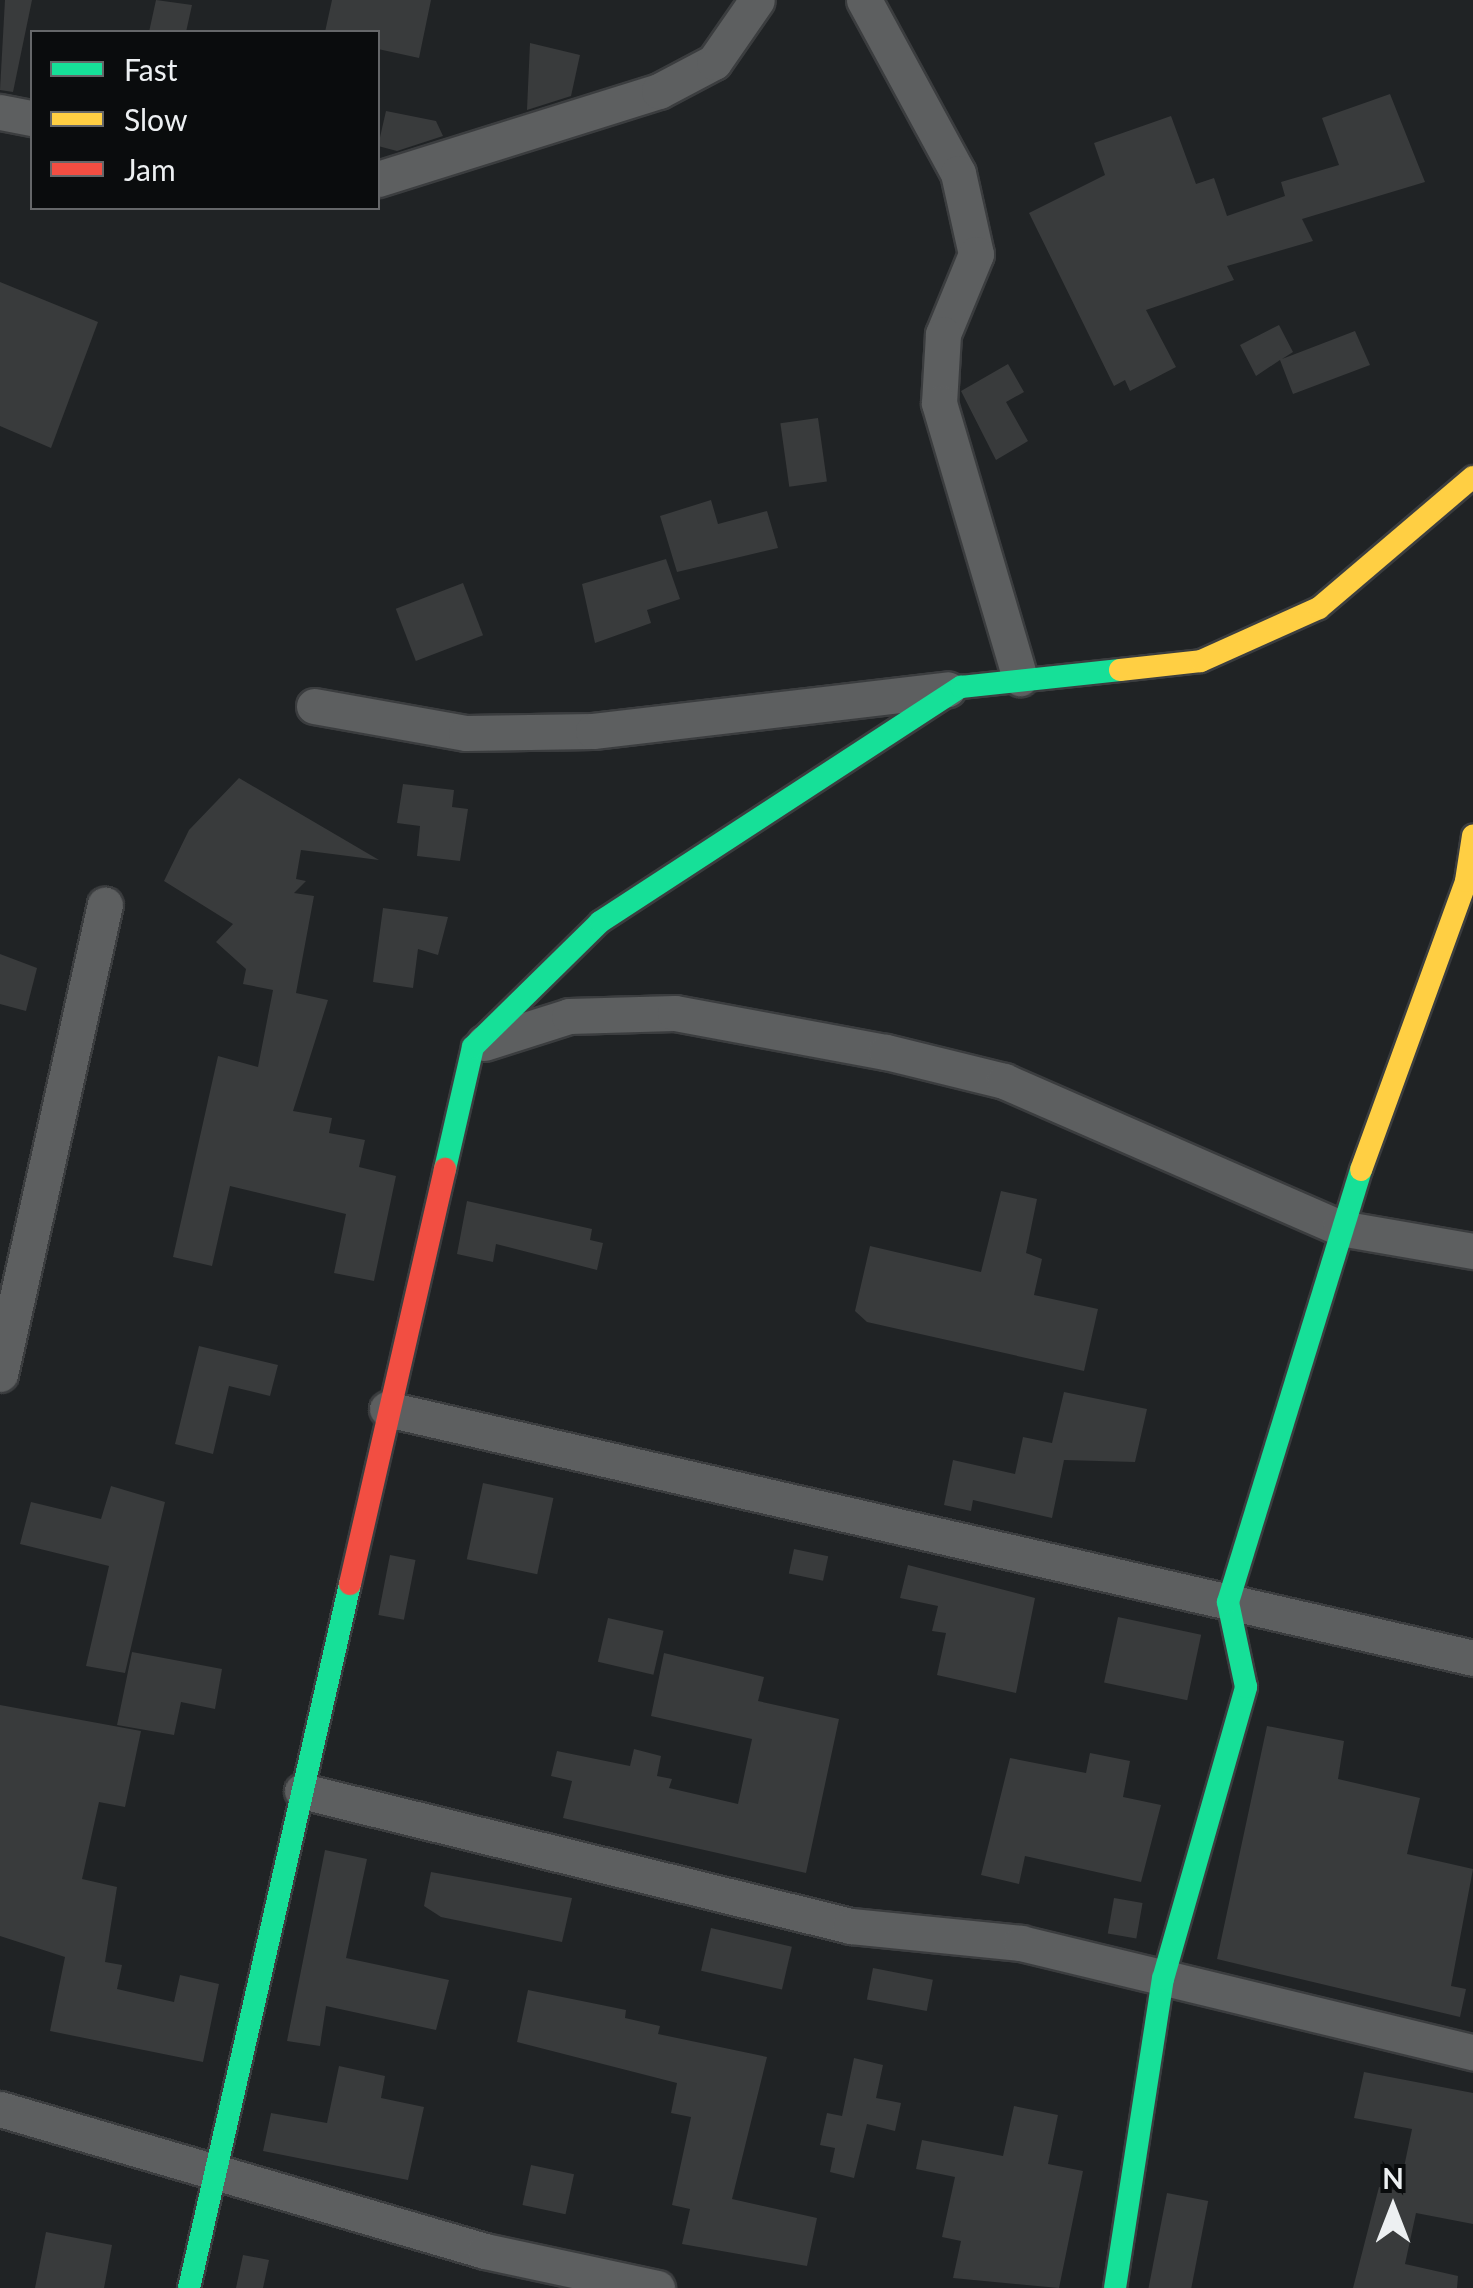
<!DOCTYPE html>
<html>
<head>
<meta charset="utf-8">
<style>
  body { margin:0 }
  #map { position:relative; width:1473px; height:2288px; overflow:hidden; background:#202325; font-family:Lato,sans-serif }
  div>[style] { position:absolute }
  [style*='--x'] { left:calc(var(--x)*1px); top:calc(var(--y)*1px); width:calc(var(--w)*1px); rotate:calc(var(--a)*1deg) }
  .building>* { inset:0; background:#393b3c; transform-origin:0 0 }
  .roads { filter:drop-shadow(2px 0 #3b3d3f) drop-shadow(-2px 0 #3b3d3f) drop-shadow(0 2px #3b3d3f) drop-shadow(0 -2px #3b3d3f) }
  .street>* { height:35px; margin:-17.5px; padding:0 17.5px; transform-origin:17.5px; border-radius:17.5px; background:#5d5f60 }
  .fast>* { height:22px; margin:-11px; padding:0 11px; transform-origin:11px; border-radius:11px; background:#16e098 }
  .slow>* { height:22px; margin:-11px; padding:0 11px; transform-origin:11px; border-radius:11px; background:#ffcf43 }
  .jam>* { height:22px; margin:-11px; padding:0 11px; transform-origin:11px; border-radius:11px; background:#f24e42 }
  span { translate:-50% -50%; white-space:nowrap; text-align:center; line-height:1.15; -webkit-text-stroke:9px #0a0c0d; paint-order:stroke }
  .legend { position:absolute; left:30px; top:30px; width:350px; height:180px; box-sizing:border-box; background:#0a0c0d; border:2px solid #656769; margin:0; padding:12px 18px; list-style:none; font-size:30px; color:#edf0f2 }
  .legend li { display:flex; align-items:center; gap:20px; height:50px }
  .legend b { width:50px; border:2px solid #656769 }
  .north { position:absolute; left:1343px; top:2158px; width:100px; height:100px; -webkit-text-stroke:8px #0a0c0d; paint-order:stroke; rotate:0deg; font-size:28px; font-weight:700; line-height:40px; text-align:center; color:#edf0f2 }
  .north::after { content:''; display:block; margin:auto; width:35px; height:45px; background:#edf0f2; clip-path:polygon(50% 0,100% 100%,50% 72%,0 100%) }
</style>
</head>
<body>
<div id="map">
  <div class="building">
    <i style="clip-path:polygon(5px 0,32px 0,13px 92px,0 90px)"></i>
    <i style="clip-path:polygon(156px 0,192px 5px,186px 32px,149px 32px)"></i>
    <i style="clip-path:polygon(332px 0,431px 0,419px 58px,378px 49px,378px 32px,325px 32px)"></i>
    <i style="clip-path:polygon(530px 43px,580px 55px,571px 96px,527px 110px)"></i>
    <i style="clip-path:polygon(1390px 94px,1425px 182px,1302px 219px,1313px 241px,1227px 266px,1234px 280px,1146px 310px,1176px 367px,1130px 391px,1125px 380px,1114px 386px,1029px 213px,1105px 175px,1094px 143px,1171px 116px,1196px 184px,1214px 178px,1227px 216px,1285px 196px,1281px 182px,1339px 165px,1322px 118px)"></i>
    <i style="clip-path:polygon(386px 111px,436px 121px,443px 136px,397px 151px,378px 146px)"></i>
    <i style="clip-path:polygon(0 282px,98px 322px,51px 448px,0 426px)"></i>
    <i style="clip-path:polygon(1279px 325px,1293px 352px,1282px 359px,1355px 331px,1370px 365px,1293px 394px,1280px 360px,1256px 376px,1240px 345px)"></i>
    <i style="clip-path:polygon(1008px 364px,1024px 392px,1006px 402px,1028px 441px,996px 460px,961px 391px)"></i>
    <i style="left:818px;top:418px;width:64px;height:38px;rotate:82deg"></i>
    <i style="clip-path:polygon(711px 500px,718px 524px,767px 511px,778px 548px,677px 572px,660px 516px)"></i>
    <i style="clip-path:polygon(666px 559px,680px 599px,647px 610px,651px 623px,595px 643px,582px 584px)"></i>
    <i style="left:463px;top:583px;width:56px;height:72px;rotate:69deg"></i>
    <i style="clip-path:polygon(239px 778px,379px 860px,301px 850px,296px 879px,306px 881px,294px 893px,314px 896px,296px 993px,328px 1000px,293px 1111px,332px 1118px,329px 1133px,365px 1140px,359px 1167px,396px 1176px,374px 1281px,334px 1273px,346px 1214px,230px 1186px,212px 1266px,173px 1257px,218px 1056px,258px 1067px,273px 990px,243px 984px,246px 969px,216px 942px,233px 924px,164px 881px,189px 830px)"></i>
    <i style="clip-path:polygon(403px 784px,454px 790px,452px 807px,468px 809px,460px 861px,417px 856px,420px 826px,397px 823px)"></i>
    <i style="clip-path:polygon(383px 908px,448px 917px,438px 955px,418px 949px,413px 988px,373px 982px)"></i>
    <i style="clip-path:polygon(0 954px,37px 968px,26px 1011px,0 1004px)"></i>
    <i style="clip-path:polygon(1001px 1191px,1037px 1199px,1026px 1253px,1042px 1259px,1034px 1295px,1098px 1309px,1084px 1371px,867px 1322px,855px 1311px,870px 1246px,981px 1272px)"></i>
    <i style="clip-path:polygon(467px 1201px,592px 1229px,590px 1240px,603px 1243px,597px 1270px,496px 1244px,493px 1262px,457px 1254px)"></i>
    <i style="clip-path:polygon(199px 1346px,278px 1365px,270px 1396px,229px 1386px,213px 1454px,175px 1444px)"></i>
    <i style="clip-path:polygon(1064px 1392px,1147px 1409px,1135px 1462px,1064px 1460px,1052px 1518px,973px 1500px,971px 1511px,944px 1505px,953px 1460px,1015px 1474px,1023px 1437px,1052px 1443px)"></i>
    <i style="left:483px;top:1483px;width:72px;height:78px;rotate:12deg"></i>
    <i style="clip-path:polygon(111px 1486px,165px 1502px,125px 1673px,86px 1666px,109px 1566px,20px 1544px,31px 1502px,101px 1519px)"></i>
    <i style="left:794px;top:1549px;width:35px;height:25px;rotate:12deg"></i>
    <i style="left:390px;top:1555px;width:26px;height:61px;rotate:11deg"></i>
    <i style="clip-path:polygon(908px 1565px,1035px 1598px,1016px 1693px,937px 1675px,946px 1633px,932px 1631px,938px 1606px,900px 1598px)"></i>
    <i style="left:1118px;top:1617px;width:85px;height:67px;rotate:12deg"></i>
    <i style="left:608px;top:1618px;width:57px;height:45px;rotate:13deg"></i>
    <i style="clip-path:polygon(132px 1652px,222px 1669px,215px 1709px,181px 1702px,174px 1735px,117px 1725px)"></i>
    <i style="clip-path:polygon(664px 1653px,764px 1677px,758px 1701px,839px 1719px,806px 1873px,563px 1818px,572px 1781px,551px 1776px,557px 1751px,630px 1766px,634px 1749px,661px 1756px,657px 1776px,672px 1779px,669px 1788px,738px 1804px,752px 1739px,651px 1716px)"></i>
    <i style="clip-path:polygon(0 1705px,141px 1731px,125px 1807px,99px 1802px,82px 1879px,117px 1887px,105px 1962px,122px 1965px,117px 1989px,174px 2002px,180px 1975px,219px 1984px,203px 2062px,50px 2031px,65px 1957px,0 1936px)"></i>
    <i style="clip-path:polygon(1267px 1726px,1344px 1741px,1338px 1779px,1420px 1798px,1407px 1854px,1473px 1869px,1451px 1986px,1466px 1989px,1460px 2017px,1217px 1959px)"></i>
    <i style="clip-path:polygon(1090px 1753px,1130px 1761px,1123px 1797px,1161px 1805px,1141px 1882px,1025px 1856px,1019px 1884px,981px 1875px,1010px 1758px,1086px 1773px)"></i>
    <i style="clip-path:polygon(325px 1850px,367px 1859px,346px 1958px,449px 1980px,436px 2030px,326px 2006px,320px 2046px,287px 2041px)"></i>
    <i style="clip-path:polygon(431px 1872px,572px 1898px,562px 1942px,441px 1917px,424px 1906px)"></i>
    <i style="left:1114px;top:1898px;width:29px;height:36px;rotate:10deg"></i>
    <i style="left:711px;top:1928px;width:83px;height:44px;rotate:13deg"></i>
    <i style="left:873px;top:1968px;width:61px;height:32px;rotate:11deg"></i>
    <i style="clip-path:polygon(528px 1990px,626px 2010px,625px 2018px,660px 2026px,658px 2034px,767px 2057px,732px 2199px,817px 2218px,807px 2266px,682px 2244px,690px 2209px,672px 2205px,691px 2117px,671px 2113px,677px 2083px,517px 2042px)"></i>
    <i style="clip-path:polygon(854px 2058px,883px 2065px,876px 2098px,901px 2103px,895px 2131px,867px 2124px,854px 2178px,830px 2172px,835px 2148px,820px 2145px,827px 2113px,842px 2116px)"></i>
    <i style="clip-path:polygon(339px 2066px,385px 2076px,381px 2098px,424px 2107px,408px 2180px,263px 2151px,271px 2113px,327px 2123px)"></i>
    <i style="clip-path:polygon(1364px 2072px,1473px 2093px,1473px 2224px,1416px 2213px,1405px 2264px,1458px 2276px,1457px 2288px,1353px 2288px,1379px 2187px,1399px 2191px,1412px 2129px,1354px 2118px)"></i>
    <i style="clip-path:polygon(1014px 2106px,1058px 2115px,1048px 2164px,1083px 2171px,1059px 2288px,953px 2278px,961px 2241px,942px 2237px,955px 2177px,916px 2169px,922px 2140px,1003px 2156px)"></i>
    <i style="left:531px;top:2165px;width:44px;height:41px;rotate:12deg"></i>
    <i style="left:1167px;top:2193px;width:42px;height:97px;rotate:11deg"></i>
    <i style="clip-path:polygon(46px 2232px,112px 2245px,104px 2288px,35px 2288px)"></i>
    <i style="clip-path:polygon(243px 2255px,269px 2260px,263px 2288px,236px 2288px)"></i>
  </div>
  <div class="roads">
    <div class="street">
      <i style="--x:864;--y:0;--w:197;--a:61.5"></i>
      <i style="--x:958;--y:173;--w:83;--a:77.5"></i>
      <i style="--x:976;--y:254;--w:87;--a:112.4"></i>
      <i style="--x:943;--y:334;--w:69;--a:93.3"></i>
      <i style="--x:939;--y:403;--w:287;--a:73.6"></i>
      <i style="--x:0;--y:112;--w:33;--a:11"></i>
      <i style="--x:378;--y:179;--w:294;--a:-17.4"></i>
      <i style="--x:659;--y:91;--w:62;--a:-27.8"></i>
      <i style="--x:714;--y:62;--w:75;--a:-55.3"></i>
      <i style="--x:314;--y:706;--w:154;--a:10.1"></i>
      <i style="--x:466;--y:733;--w:127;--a:-0.9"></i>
      <i style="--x:593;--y:731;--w:357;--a:-6.7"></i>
      <i style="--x:484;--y:1043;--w:89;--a:-17.6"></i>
      <i style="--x:569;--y:1016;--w:106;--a:-1.6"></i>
      <i style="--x:675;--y:1013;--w:215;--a:10.5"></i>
      <i style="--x:886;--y:1052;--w:122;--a:13.8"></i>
      <i style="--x:1004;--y:1081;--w:367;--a:23.6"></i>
      <i style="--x:1340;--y:1228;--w:135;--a:9.8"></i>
      <i style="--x:0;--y:1374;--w:481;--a:-77.4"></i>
      <i style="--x:387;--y:1409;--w:1114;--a:12.91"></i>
      <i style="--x:302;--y:1791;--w:565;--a:13.82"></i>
      <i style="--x:851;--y:1926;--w:171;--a:5.7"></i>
      <i style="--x:1021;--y:1943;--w:465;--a:13.6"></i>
      <i style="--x:0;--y:2109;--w:505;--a:16.32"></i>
      <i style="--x:485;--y:2251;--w:176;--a:12.1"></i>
    </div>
    <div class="fast">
      <i style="--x:445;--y:1169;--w:125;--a:-77.1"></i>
      <i style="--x:473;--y:1047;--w:178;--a:-44.5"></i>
      <i style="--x:600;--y:922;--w:431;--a:-33.1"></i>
      <i style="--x:961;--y:687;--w:160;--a:-6.1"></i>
      <i style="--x:189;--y:2288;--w:722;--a:-77.12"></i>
      <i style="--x:1115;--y:2288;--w:313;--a:-81.2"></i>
      <i style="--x:1163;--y:1979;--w:304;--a:-74.1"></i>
      <i style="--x:1246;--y:1687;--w:87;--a:-102"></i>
      <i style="--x:1228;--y:1602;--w:452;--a:-72.9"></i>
    </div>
    <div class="slow">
      <i style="--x:1120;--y:670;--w:81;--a:-6.3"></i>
      <i style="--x:1201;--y:661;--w:129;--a:-24.2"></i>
      <i style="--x:1319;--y:608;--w:202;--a:-40.4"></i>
      <i style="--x:1361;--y:1170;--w:307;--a:-70"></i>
      <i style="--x:1466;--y:881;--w:46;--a:-81.2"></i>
    </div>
    <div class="jam">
      <i style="--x:350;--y:1584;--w:426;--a:-77.1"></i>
    </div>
  </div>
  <ul class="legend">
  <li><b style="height:12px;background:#16e098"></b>Fast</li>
  <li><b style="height:12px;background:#ffcf43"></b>Slow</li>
  <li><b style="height:12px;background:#f24e42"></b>Jam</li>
  </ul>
  <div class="north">N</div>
</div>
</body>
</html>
